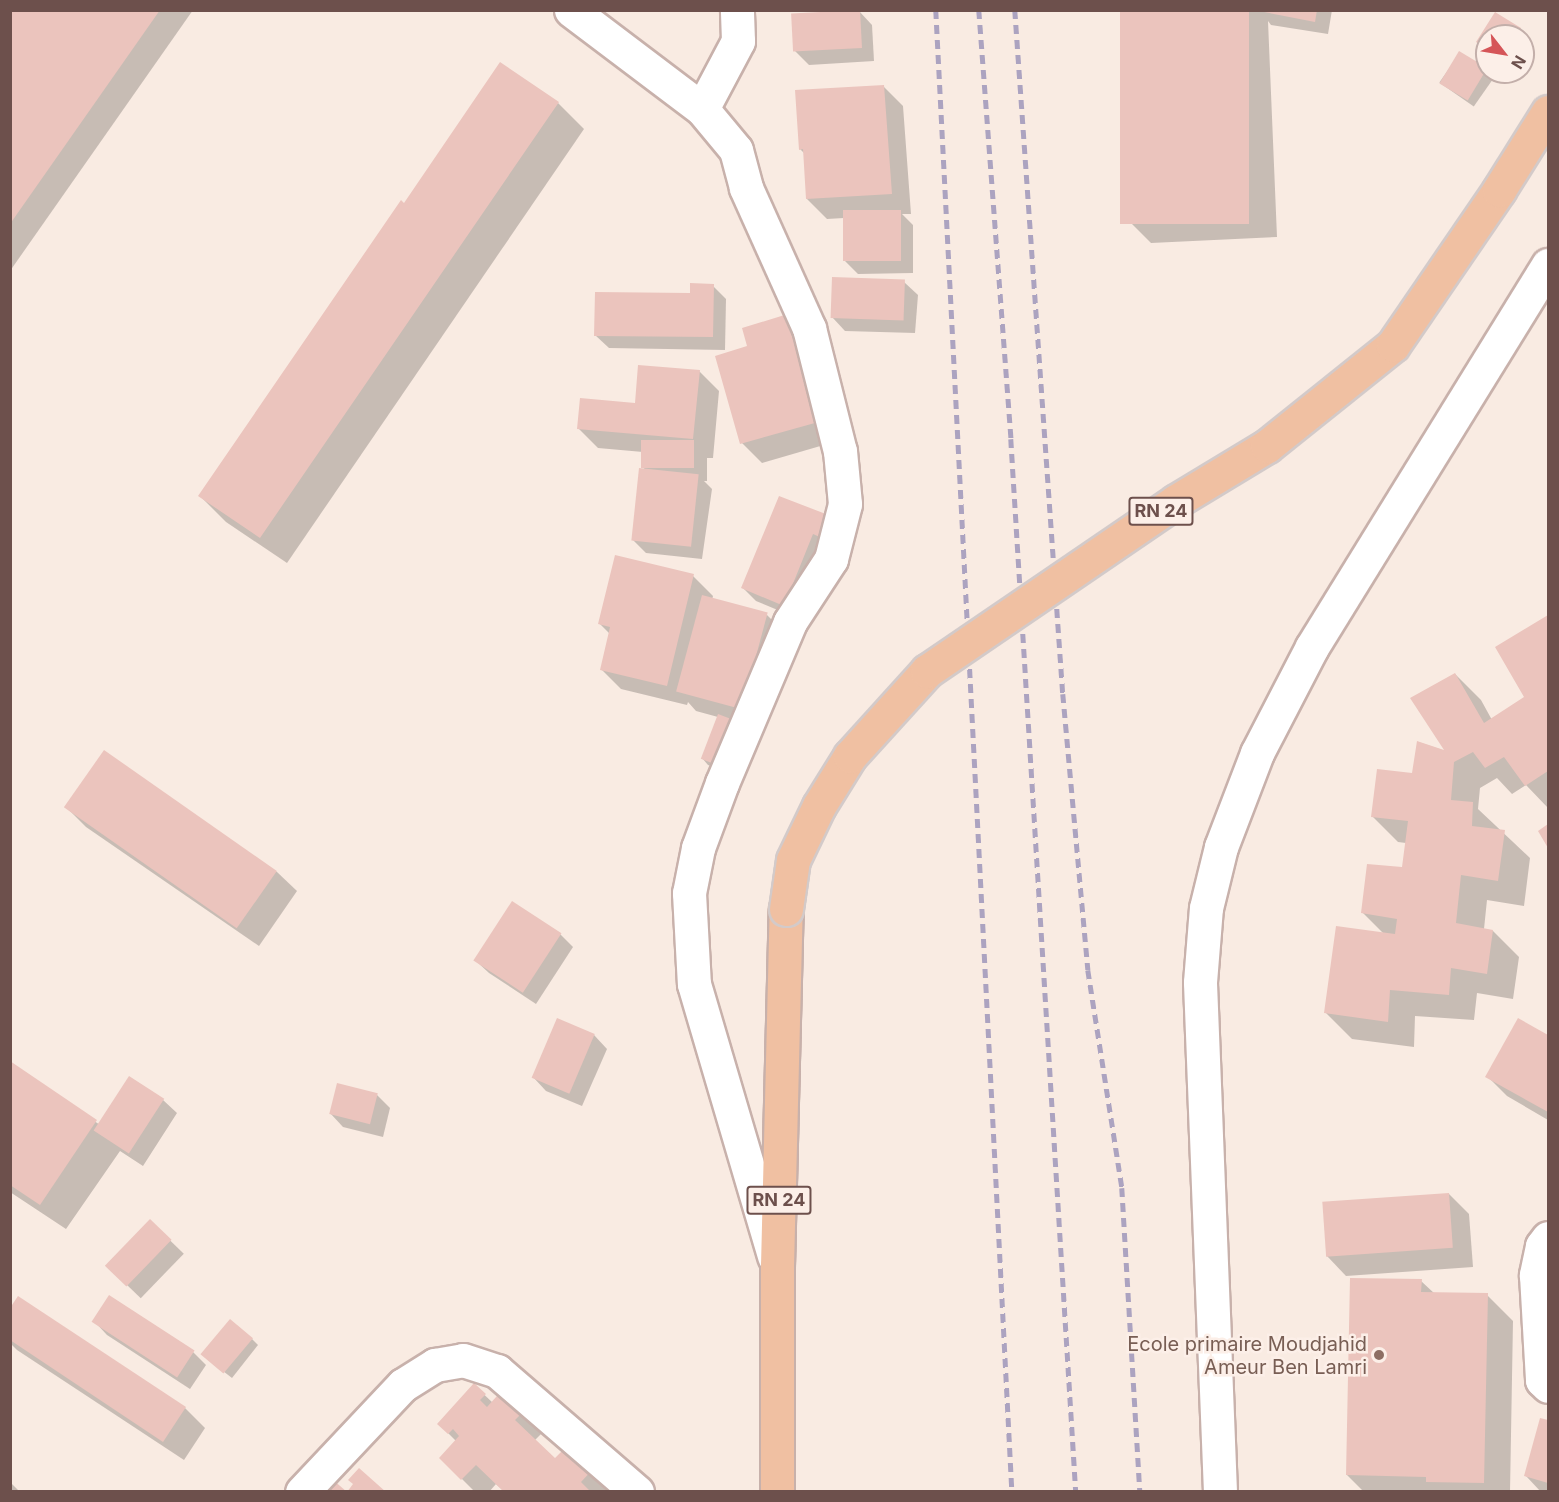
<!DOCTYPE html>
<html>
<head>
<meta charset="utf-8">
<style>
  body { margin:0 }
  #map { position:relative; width:1559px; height:1502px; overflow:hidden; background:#f9ebe2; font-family:Inter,sans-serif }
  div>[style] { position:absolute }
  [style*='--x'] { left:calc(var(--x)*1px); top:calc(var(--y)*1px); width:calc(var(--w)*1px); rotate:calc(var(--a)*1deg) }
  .shadow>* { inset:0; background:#0003; transform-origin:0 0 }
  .building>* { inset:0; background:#ebc4bd; transform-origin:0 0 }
  .roads { filter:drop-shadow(2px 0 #c8b1ab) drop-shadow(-2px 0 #c8b1ab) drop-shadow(0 2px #c8b1ab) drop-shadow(0 -2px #c8b1ab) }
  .street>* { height:33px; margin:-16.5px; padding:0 16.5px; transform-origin:16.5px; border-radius:16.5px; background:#fff }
  .secondary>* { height:33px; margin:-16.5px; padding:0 16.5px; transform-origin:16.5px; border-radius:16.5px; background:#fff }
  .primary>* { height:33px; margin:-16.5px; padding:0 16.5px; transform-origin:16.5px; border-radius:16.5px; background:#f0c0a2 }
  .rail>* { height:4.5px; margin-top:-2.25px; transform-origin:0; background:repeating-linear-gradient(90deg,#aca3c0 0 9px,transparent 0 15px) }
  .bridges { filter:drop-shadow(2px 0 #d3cac9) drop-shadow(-2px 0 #d3cac9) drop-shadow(0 2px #d3cac9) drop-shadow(0 -2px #d3cac9) }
  .primary-bridge>* { height:33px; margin:-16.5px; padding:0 16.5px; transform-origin:16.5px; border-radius:16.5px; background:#f0c0a2 }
  .dots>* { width:16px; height:16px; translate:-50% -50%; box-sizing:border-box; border:3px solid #fcefe8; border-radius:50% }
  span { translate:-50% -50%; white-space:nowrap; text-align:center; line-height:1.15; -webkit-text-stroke:5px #fcefe8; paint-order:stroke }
  .shield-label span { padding:2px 4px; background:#fcefe8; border:2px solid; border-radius:4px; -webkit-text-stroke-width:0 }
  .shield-label { font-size:18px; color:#6d504c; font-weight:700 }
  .education-label { font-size:20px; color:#785e54 }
  .right { translate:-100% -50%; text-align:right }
  .frame { position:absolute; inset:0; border:12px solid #6d504c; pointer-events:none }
  .north { position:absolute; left:1475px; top:24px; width:60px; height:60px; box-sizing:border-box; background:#fcefe8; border:2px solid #c3afaa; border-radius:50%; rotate:121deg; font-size:16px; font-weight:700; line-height:24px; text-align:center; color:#6d504c }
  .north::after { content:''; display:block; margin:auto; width:21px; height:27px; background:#d55558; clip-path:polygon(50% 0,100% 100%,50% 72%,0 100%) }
</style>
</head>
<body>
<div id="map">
  <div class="shadow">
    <i style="clip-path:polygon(10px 10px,193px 10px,10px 271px)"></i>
    <i style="clip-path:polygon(1121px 10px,1332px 10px,1328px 34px,1271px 25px,1268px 21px,1277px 237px,1151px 243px,1131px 223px)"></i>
    <i style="clip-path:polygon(859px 11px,872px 25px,874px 61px,809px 65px,795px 51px)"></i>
    <i style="clip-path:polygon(1495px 14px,1520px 29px,1526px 35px,1523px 40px,1523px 36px,1487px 36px,1487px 50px,1484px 48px,1478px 42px)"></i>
    <i style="left:1460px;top:53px;width:42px;height:36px;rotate:35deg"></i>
    <i style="clip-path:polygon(883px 86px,903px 106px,911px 214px,902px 214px,913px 225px,913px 273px,858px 274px,845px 261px,844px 218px,827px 219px,807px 199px,805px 154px,800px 149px)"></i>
    <i style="clip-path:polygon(558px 103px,584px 129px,287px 563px,226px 522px,200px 496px)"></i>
    <i style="clip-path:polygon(904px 282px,918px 295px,915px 333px,845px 331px,832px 317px)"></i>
    <i style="clip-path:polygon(713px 286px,726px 299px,725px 350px,609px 348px,595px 335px)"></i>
    <i style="clip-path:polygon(749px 347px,841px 440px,762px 463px,742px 443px)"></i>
    <i style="clip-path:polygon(699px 371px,719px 391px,713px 458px,707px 458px,707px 481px,704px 481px,712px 489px,702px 559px,646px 553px,633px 540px,646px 470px,642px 467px,643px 452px,598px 448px,578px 428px,636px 404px)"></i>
    <i style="clip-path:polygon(830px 518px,797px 618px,756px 601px,743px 588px)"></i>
    <i style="clip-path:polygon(693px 576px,713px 596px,712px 600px,767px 615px,787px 635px,725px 771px,708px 765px,702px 758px,718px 717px,696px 711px,688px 702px,687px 705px,621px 689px,601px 669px,610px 634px,600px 624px)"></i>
    <i style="clip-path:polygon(1548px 616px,1548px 808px,1526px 785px,1512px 794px,1497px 778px,1480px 788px,1478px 809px,1530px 858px,1524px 906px,1487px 900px,1484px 929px,1493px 931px,1519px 957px,1513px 999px,1477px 993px,1474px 1020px,1415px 1016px,1414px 1047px,1352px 1039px,1326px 1013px,1384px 934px,1362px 912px,1403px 869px,1406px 843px,1398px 842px,1372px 816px,1413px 774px,1448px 753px,1455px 674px,1481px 700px,1492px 720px,1526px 697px,1497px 648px)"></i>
    <i style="clip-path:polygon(104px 752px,277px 872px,297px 891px,259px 946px,86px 827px,66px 807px)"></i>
    <i style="clip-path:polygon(560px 934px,573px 947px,536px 1004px,489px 973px,475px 960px)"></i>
    <i style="clip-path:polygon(1519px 1020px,1548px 1037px,1548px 1120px,1507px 1096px,1487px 1076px)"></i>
    <i style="clip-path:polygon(594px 1035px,607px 1049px,582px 1106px,546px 1091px,533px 1077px)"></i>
    <i style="clip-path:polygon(10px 1063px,100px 1125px,163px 1100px,177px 1113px,143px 1166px,120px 1151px,66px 1229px,10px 1192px)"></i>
    <i style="clip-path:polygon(377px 1095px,390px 1108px,383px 1137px,343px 1127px,330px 1113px)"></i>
    <i style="clip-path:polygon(1449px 1194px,1469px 1214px,1473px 1267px,1346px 1276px,1327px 1256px)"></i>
    <i style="left:150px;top:1221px;width:47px;height:62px;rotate:44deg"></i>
    <i style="clip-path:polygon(1421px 1281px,1435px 1294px,1487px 1295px,1513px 1321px,1510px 1492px,1364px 1492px,1347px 1475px)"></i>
    <i style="clip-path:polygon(19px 1298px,185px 1408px,205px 1428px,184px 1460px,17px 1350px,10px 1343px,10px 1310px)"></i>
    <i style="clip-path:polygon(94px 1321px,193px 1352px,206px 1365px,190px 1389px,107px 1335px)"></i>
    <i style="clip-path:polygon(252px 1339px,258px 1345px,232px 1378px,210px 1361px)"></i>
    <i style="clip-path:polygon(474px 1385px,493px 1403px,506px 1388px,547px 1428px,535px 1440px,555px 1460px,570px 1445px,614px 1488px,610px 1492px,505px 1492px,496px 1484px,489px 1492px,475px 1492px,441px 1458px,456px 1441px,439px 1424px)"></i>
    <i style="clip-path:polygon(1541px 1419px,1548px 1421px,1548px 1492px,1541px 1492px,1526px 1476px)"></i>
    <i style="clip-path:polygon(10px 1482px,20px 1492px,10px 1492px)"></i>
  </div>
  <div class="building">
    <i style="clip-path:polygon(10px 10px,160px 10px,10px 224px)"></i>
    <i style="left:860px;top:10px;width:38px;height:69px;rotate:87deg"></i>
    <i style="left:1120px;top:10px;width:129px;height:214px"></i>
    <i style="clip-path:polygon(1254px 10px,1317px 10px,1315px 22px)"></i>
    <i style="clip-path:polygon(1495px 12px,1521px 28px,1516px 36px,1487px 36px,1487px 49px,1476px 42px)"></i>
    <i style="left:1459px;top:51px;width:33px;height:38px;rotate:31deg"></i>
    <i style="clip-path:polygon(500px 62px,559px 102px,260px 538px,198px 496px,401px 200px,404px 203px)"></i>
    <i style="clip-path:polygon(884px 85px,892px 194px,806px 199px,803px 149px,799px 150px,795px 90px)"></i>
    <i style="left:843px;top:210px;width:58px;height:51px"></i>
    <i style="left:832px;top:277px;width:73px;height:41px;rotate:2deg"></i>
    <i style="clip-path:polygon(690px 283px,714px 284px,713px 337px,594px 336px,595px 292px,690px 293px)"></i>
    <i style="clip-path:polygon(791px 313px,822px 421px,740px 444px,715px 356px,747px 346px,742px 328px)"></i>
    <i style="clip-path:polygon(638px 365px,700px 370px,693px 439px,577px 429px,580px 398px,635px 403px)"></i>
    <i style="left:641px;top:440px;width:53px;height:28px"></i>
    <i style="left:639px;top:468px;width:60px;height:73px;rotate:6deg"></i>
    <i style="clip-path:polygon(779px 496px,831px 516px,822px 538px,813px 534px,784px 606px,741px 588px)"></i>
    <i style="clip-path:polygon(615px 555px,694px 574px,667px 686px,600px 670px,610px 627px,598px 624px)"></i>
    <i style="left:702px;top:595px;width:68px;height:100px;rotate:15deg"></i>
    <i style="clip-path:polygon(1548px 615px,1548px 771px,1525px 786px,1504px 757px,1485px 768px,1473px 752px,1454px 762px,1451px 800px,1473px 802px,1472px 826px,1505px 830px,1498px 881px,1461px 875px,1456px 923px,1493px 930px,1487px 974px,1451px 968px,1449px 995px,1390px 990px,1388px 1022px,1324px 1013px,1336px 926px,1395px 934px,1397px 919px,1361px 913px,1367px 864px,1402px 867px,1408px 821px,1371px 817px,1377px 769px,1412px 773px,1417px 741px,1444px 750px,1410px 698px,1455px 673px,1484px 723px,1524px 697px,1495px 647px)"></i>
    <i style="left:718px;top:714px;width:19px;height:48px;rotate:21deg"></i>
    <i style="left:104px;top:750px;width:211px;height:70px;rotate:35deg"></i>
    <i style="clip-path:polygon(1548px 824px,1548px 848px,1538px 831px)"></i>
    <i style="left:512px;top:901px;width:59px;height:71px;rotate:33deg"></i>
    <i style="left:557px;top:1018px;width:41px;height:65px;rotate:23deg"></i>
    <i style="clip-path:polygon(1518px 1018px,1548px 1035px,1548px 1112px,1485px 1077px)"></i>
    <i style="clip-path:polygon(10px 1061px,97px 1120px,40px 1205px,10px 1185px)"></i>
    <i style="left:129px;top:1076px;width:42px;height:65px;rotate:33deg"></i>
    <i style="left:337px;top:1083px;width:42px;height:32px;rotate:14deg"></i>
    <i style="left:1449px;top:1193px;width:55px;height:127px;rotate:86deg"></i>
    <i style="left:150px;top:1219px;width:30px;height:65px;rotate:44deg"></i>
    <i style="clip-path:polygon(1350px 1278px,1422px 1279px,1421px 1292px,1488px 1293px,1484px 1483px,1426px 1482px,1426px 1477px,1346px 1475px)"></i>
    <i style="left:109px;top:1295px;width:102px;height:32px;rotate:33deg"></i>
    <i style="clip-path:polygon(18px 1296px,186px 1407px,163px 1442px,10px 1340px,10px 1308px)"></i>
    <i style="left:230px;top:1319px;width:30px;height:46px;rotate:40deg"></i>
    <i style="clip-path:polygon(474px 1383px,486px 1394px,480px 1400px,487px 1407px,506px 1386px,528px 1407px,515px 1420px,555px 1458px,570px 1443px,595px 1467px,581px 1482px,591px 1492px,504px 1492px,476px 1465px,461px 1480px,439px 1458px,459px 1436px,453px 1429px,448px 1434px,437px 1424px)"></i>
    <i style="clip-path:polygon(1540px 1418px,1548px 1420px,1548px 1483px,1524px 1476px)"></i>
    <i style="clip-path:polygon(359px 1468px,386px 1492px,347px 1492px,353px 1484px,348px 1480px)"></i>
    <i style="clip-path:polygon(324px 1472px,347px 1492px,307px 1492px)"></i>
  </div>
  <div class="roads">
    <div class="street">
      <i style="--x:571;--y:10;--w:164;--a:37.1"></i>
      <i style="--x:702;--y:109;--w:53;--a:50.3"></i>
      <i style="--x:736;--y:150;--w:39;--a:75"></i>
      <i style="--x:746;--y:188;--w:154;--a:65.8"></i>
      <i style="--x:809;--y:328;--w:127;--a:75.9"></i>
      <i style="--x:840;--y:451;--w:53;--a:84.6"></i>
      <i style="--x:845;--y:504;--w:57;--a:104.3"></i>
      <i style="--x:831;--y:559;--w:75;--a:123.1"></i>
      <i style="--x:790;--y:622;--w:175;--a:112.9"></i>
      <i style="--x:722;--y:783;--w:69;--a:110.3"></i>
      <i style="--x:698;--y:848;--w:46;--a:101.3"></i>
      <i style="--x:689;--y:893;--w:91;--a:86.9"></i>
      <i style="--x:694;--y:984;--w:284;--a:73.6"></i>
      <i style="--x:702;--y:109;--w:77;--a:-62.1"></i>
      <i style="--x:738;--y:41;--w:31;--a:-92"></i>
      <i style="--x:1548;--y:1238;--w:10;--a:127"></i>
      <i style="--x:1542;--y:1246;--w:30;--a:102"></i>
      <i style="--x:1536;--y:1275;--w:105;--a:86.7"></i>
      <i style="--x:1542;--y:1380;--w:8;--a:45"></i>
      <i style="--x:302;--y:1492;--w:147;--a:-46.7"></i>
      <i style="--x:403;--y:1385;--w:38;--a:-32"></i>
      <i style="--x:435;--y:1365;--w:28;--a:-10"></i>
      <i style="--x:463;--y:1360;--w:36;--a:18"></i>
      <i style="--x:497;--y:1371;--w:185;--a:40.8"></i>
    </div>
    <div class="secondary">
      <i style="--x:1220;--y:1492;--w:510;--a:-92.25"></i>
      <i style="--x:1200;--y:982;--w:74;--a:-85.4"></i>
      <i style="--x:1206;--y:908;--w:63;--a:-76.2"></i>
      <i style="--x:1221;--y:847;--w:101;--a:-69"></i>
      <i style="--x:1257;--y:753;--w:119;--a:-62.6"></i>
      <i style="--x:1312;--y:647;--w:449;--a:-58.3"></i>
    </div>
    <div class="primary">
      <i style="--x:777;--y:1492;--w:226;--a:-90"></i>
      <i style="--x:777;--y:1266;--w:357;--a:-88.6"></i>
    </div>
  </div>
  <div class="rail">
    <i style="--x:936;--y:10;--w:1484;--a:87.06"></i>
    <i style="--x:979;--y:10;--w:430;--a:85.7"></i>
    <i style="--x:1011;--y:439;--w:1055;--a:86.47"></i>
    <i style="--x:1015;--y:10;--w:686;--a:85.99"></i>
    <i style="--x:1063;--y:694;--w:277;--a:84.8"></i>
    <i style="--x:1088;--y:970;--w:221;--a:81.1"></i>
    <i style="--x:1122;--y:1188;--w:305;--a:86.6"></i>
  </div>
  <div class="bridges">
    <div class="primary-bridge">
      <i style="--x:786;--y:909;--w:49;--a:-81.9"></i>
      <i style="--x:793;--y:860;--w:60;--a:-64.3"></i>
      <i style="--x:819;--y:806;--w:59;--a:-58.2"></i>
      <i style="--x:850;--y:756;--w:115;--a:-47.8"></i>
      <i style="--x:927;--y:671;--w:301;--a:-34.3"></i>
      <i style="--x:1176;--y:501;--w:106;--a:-31.1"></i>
      <i style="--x:1267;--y:446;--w:161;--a:-38.7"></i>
      <i style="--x:1393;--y:345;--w:188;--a:-55.6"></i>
      <i style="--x:1499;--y:190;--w:92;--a:-57.9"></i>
    </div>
  </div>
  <div class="dots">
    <i style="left:1379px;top:1355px;background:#8d6e63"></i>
  </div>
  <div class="shield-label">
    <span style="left:1161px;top:511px">RN 24</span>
    <span style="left:779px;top:1200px">RN 24</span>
  </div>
  <div class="education-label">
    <span class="right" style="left:1367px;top:1356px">Ecole primaire Moudjahid<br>Ameur Ben Lamri</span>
  </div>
  <div class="frame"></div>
  <div class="north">N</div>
</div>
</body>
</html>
